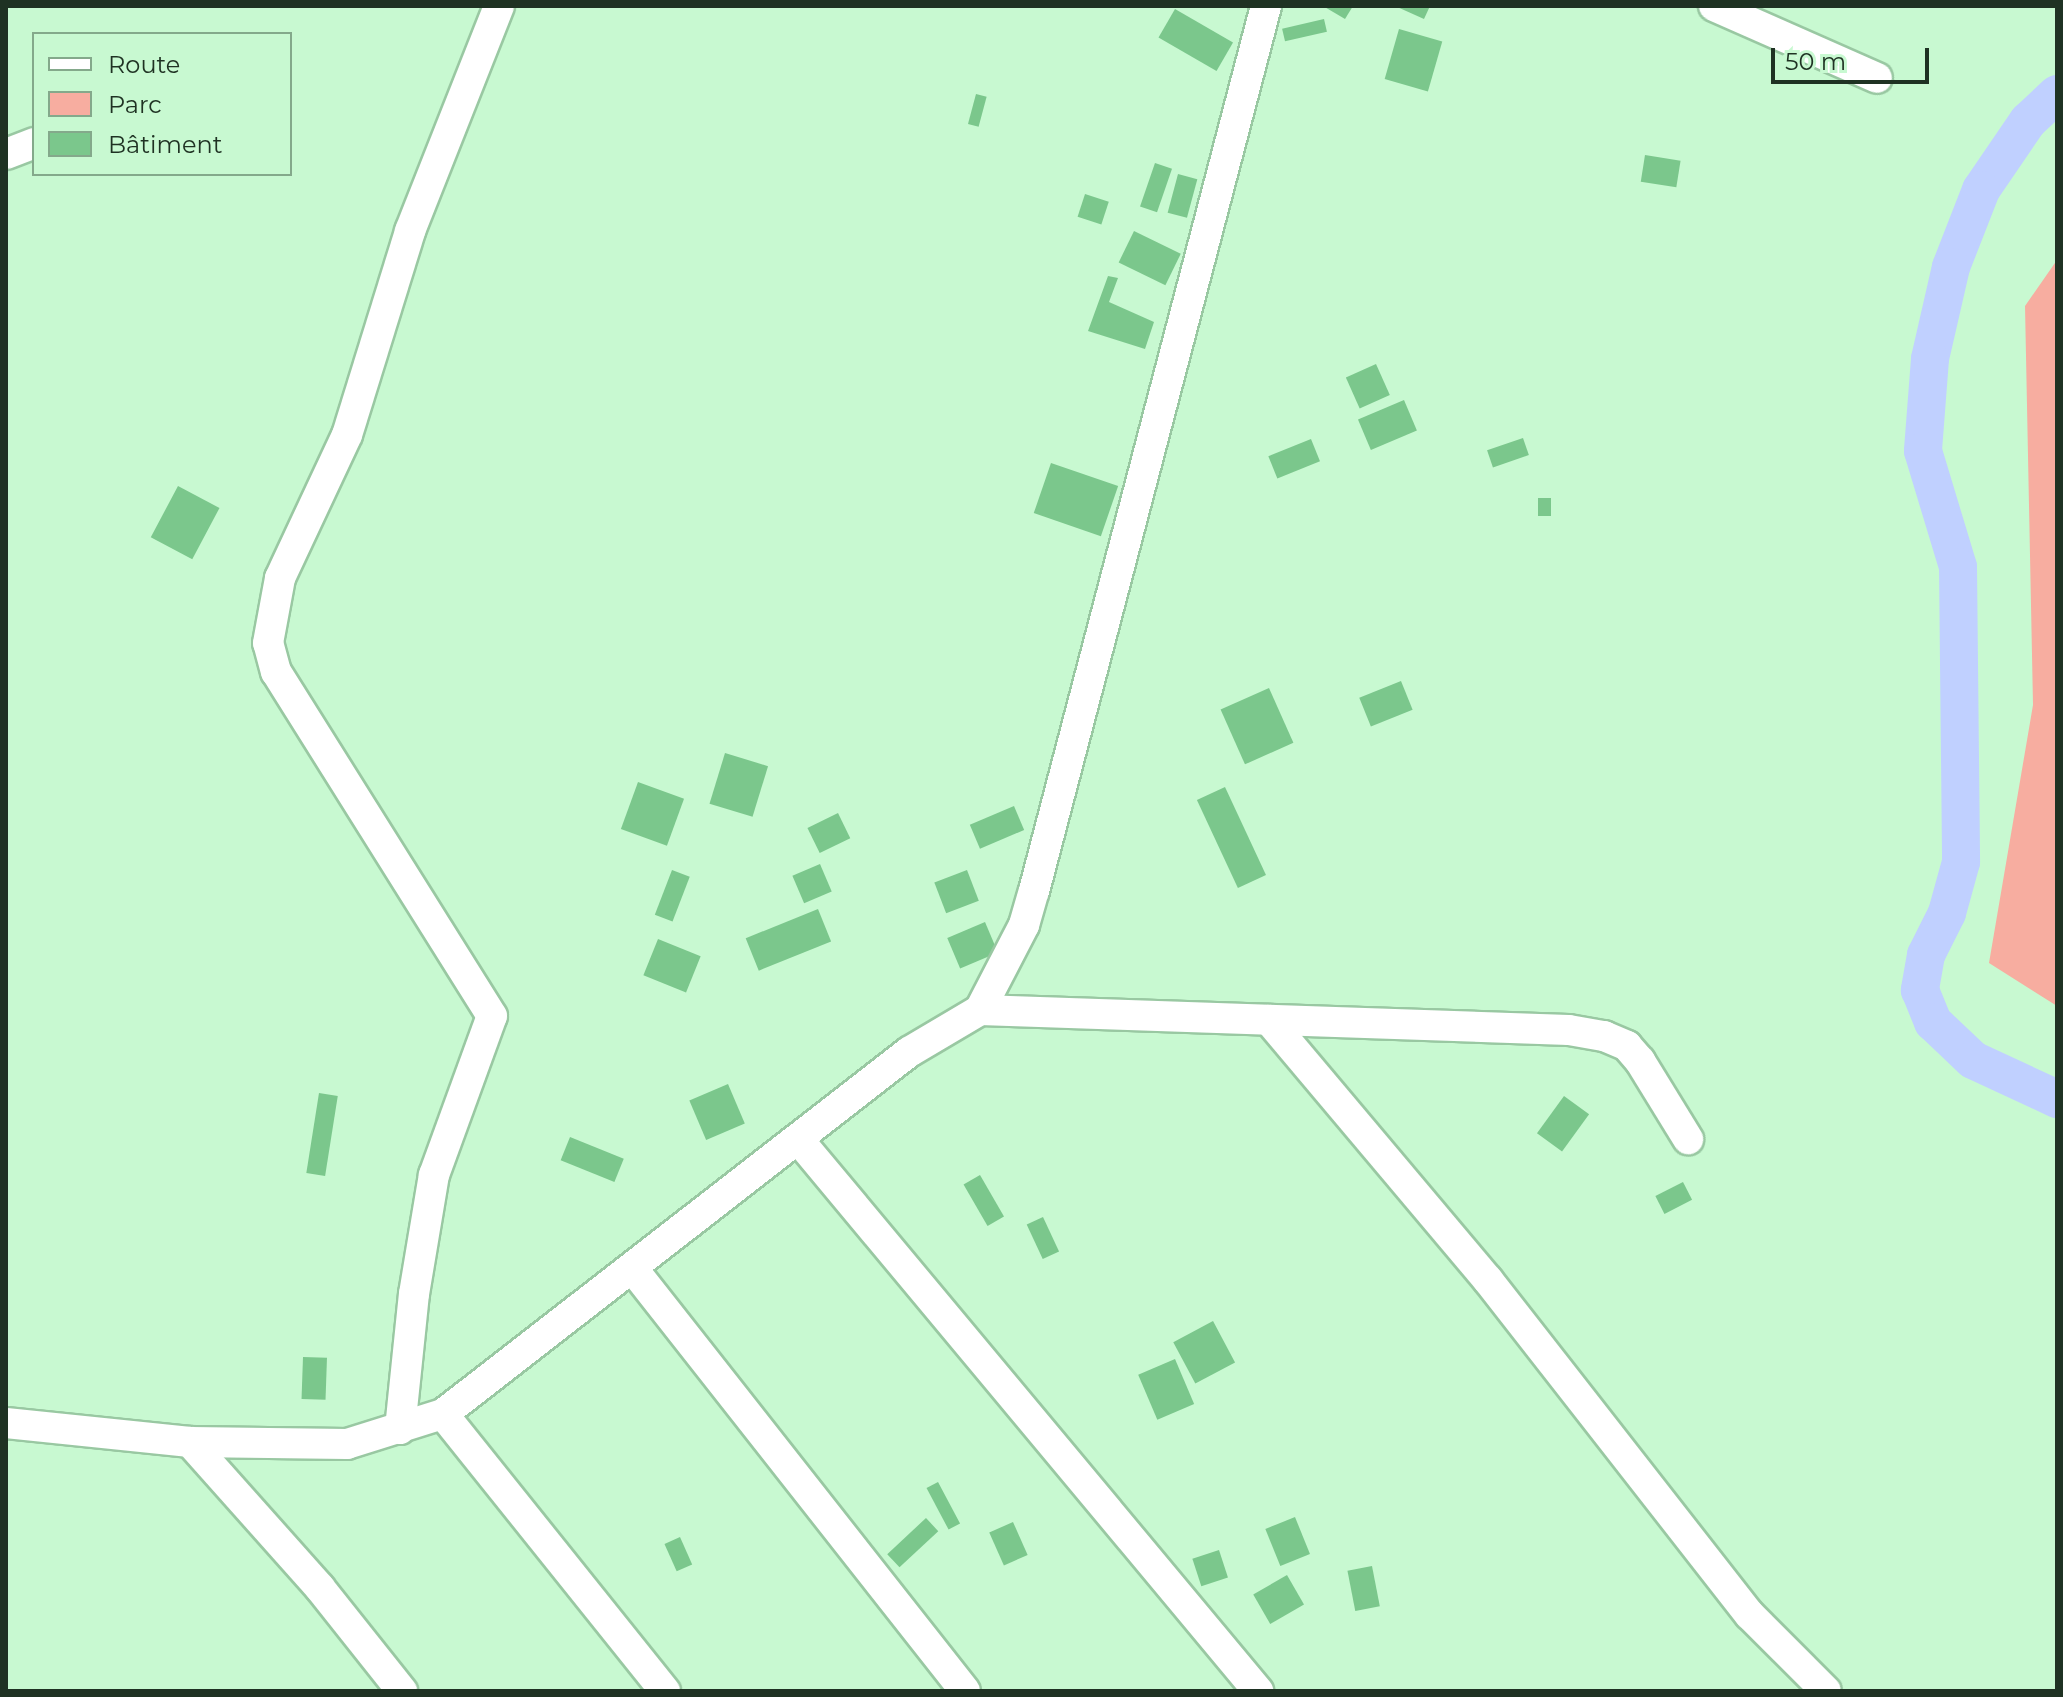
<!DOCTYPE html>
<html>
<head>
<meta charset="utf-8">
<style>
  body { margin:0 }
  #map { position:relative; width:2063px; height:1697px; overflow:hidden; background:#c8f9d1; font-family:Montserrat,sans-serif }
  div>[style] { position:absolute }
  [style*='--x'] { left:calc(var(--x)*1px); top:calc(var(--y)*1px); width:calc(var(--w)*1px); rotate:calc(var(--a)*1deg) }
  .green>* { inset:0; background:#f7ada0 }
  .river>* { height:38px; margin:-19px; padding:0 19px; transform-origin:19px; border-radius:19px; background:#c0d0ff }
  .building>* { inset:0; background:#7bc78c; transform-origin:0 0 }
  .roads { filter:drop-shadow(2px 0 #99c8a2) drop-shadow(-2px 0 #99c8a2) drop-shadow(0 2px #99c8a2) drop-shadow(0 -2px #99c8a2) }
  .minor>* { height:30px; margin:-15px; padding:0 15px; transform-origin:15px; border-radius:15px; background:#fff }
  span { translate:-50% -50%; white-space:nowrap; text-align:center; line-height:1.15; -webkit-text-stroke:6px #c8f9d1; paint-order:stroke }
  .frame { position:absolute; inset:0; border:8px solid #1f3223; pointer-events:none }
  .legend { position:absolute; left:32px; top:32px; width:260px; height:144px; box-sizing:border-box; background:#c8f9d1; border:2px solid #84a98b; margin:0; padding:10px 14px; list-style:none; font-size:24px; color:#1f3223 }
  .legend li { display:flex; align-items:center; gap:16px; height:40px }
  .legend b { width:40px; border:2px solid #84a98b }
  .scale { position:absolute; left:1771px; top:48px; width:158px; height:36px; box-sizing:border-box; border:4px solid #1f3223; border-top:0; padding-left:10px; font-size:24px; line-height:28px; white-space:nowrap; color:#1f3223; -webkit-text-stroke:6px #c8f9d1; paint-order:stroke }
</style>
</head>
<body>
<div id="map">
  <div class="green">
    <i style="clip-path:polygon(2057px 260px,2057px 1006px,1989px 963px,2033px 705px,2025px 306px)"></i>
  </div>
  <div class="river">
    <i style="--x:2057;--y:94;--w:40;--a:137"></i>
    <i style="--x:2028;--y:121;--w:83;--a:124.3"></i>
    <i style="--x:1981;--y:190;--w:83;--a:111.3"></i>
    <i style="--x:1951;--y:267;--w:94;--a:102.9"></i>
    <i style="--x:1930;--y:359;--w:92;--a:94.4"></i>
    <i style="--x:1923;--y:451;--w:121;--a:73.2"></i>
    <i style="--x:1958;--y:567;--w:295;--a:89.4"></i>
    <i style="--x:1961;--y:862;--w:53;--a:105.4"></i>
    <i style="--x:1947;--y:913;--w:47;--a:116.6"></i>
    <i style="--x:1926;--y:955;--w:36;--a:100"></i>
    <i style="--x:1920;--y:990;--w:35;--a:68"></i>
    <i style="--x:1933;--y:1022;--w:55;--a:43.5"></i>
    <i style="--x:1973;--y:1060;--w:93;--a:24.9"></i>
  </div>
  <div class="building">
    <i style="clip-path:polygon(1323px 6px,1353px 6px,1345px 19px)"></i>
    <i style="clip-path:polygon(1395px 6px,1430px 6px,1424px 19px)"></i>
    <i style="left:1175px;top:9px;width:67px;height:33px;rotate:30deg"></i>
    <i style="left:1324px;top:19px;width:13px;height:43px;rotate:77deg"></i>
    <i style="left:1399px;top:29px;width:45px;height:52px;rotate:16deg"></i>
    <i style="left:976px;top:94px;width:11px;height:31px;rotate:15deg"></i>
    <i style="left:1645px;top:155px;width:36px;height:27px;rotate:9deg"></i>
    <i style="left:1155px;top:163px;width:18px;height:46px;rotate:19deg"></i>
    <i style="left:1178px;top:174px;width:20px;height:40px;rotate:15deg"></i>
    <i style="left:1085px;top:194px;width:25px;height:24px;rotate:18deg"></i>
    <i style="left:1134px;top:231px;width:52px;height:35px;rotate:26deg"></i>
    <i style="clip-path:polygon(1108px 276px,1118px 278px,1109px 302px,1154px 322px,1145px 349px,1088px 331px)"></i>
    <i style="left:1376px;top:364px;width:34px;height:33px;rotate:66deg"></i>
    <i style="left:1404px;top:400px;width:33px;height:50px;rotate:67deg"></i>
    <i style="left:1523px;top:438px;width:18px;height:38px;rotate:71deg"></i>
    <i style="left:1311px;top:439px;width:24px;height:46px;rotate:68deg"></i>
    <i style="left:1051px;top:463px;width:71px;height:53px;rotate:19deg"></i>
    <i style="left:178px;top:486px;width:47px;height:58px;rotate:28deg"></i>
    <i style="left:1538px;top:498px;width:13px;height:18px"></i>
    <i style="left:1401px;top:681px;width:31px;height:45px;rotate:68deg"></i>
    <i style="left:1269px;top:688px;width:60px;height:53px;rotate:66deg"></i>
    <i style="left:725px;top:753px;width:45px;height:53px;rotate:17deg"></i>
    <i style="left:638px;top:782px;width:49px;height:50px;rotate:20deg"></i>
    <i style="left:1225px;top:787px;width:97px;height:31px;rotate:65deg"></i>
    <i style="left:1014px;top:806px;width:26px;height:48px;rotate:67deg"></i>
    <i style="left:838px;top:813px;width:28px;height:34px;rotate:64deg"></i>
    <i style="left:820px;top:864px;width:30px;height:30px;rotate:67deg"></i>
    <i style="left:672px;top:870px;width:19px;height:48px;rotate:21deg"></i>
    <i style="left:967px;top:870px;width:33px;height:35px;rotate:69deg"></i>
    <i style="left:818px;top:909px;width:35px;height:78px;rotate:68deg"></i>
    <i style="left:985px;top:922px;width:33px;height:41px;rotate:67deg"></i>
    <i style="left:658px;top:939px;width:46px;height:39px;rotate:22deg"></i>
    <i style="left:728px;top:1084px;width:43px;height:42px;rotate:67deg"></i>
    <i style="left:319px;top:1093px;width:19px;height:81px;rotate:9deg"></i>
    <i style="left:1564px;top:1096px;width:31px;height:46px;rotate:36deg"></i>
    <i style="left:570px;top:1137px;width:58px;height:25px;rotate:22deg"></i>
    <i style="left:980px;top:1175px;width:48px;height:19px;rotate:60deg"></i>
    <i style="left:1683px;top:1182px;width:20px;height:31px;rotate:63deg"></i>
    <i style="left:1043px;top:1217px;width:38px;height:18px;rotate:65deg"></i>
    <i style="left:1213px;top:1321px;width:47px;height:45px;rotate:62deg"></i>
    <i style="left:303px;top:1357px;width:24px;height:42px;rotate:2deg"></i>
    <i style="left:1175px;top:1359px;width:49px;height:40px;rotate:67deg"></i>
    <i style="left:938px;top:1482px;width:47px;height:13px;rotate:62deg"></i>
    <i style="left:1295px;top:1517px;width:40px;height:32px;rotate:68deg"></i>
    <i style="left:926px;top:1518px;width:18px;height:53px;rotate:47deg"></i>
    <i style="left:1013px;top:1522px;width:36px;height:26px;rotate:66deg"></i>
    <i style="left:680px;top:1537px;width:30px;height:17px;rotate:66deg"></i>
    <i style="left:1219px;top:1550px;width:29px;height:28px;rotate:72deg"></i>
    <i style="left:1372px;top:1566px;width:41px;height:25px;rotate:79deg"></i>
    <i style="left:1287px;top:1575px;width:34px;height:39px;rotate:60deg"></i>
  </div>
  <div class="roads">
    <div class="minor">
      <i style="--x:1714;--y:6;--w:178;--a:23.8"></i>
      <i style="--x:6;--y:154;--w:30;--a:-21"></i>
      <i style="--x:980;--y:1010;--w:589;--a:1.94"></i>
      <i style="--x:1569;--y:1030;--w:36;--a:10"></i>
      <i style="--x:1604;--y:1036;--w:25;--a:23"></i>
      <i style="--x:1627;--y:1046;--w:20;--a:49"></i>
      <i style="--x:1640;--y:1061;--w:92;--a:58.4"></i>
      <i style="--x:1269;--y:1020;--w:340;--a:49.9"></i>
      <i style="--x:1488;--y:1280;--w:425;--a:52"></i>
      <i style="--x:1750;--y:1615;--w:107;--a:45"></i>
      <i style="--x:798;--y:1139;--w:719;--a:50.19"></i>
      <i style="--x:633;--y:1269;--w:537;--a:51.81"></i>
      <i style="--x:443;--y:1414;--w:355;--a:51.3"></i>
      <i style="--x:6;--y:1423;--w:185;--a:5.9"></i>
      <i style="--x:190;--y:1442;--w:157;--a:0.7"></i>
      <i style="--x:347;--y:1444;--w:101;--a:-17.4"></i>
      <i style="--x:443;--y:1414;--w:590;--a:-37.84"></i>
      <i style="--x:909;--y:1052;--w:82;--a:-30.6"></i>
      <i style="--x:980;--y:1010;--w:96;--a:-62.6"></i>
      <i style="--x:1024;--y:925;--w:35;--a:-74"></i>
      <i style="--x:1034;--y:891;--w:915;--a:-75.31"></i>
      <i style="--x:400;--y:1429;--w:136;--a:-84.1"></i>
      <i style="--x:414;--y:1294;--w:121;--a:-80.5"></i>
      <i style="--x:434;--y:1175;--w:169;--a:-70"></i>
      <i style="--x:492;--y:1016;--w:406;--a:-122.1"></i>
      <i style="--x:276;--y:672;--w:30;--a:-105"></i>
      <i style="--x:268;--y:643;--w:66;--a:-79.5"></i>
      <i style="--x:280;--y:578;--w:158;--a:-64.9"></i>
      <i style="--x:347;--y:435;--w:214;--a:-72.8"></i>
      <i style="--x:410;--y:231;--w:242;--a:-68.4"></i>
      <i style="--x:190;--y:1442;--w:195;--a:48.3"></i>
      <i style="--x:320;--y:1588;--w:132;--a:51.5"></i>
    </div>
  </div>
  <div class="frame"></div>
  <ul class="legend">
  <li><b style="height:10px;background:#fff"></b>Route</li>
  <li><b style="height:22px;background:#f7ada0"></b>Parc</li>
  <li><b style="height:22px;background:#7bc78c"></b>Bâtiment</li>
  </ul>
  <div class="scale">50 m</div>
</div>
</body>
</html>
